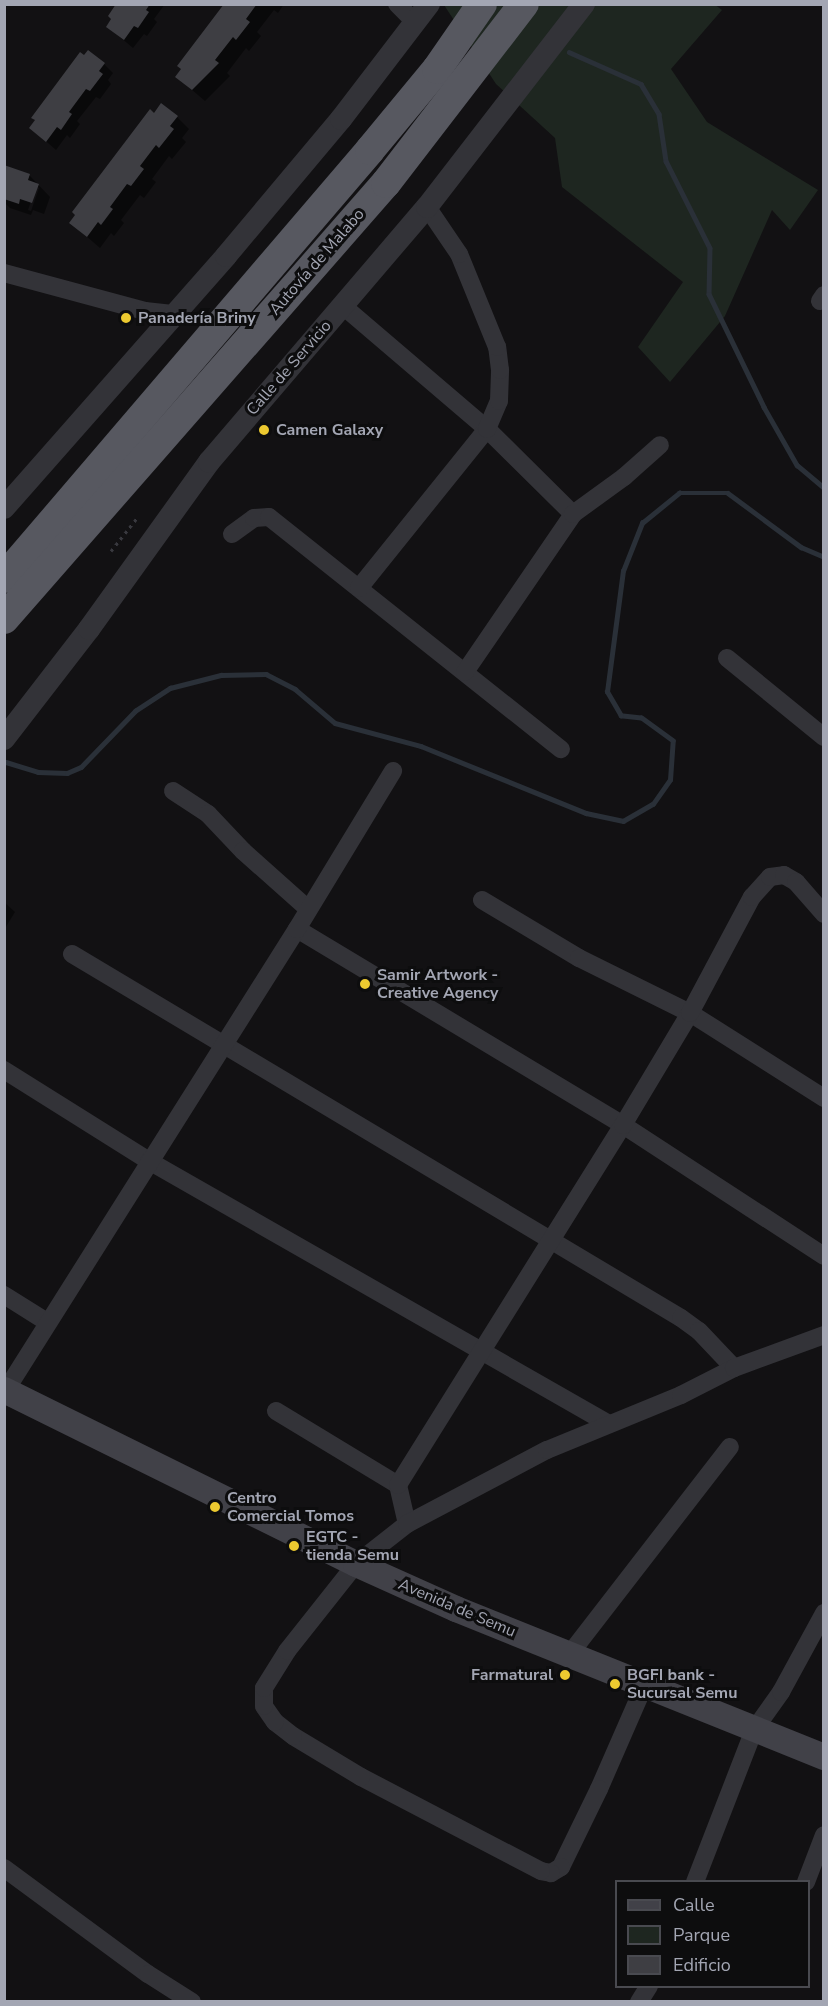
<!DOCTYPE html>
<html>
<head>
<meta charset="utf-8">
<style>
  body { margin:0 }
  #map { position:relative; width:828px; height:2006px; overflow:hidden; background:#121113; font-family:"Nunito Sans",sans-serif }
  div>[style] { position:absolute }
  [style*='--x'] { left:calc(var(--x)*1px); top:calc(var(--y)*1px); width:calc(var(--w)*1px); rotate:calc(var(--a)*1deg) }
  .green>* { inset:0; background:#1e2620 }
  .shadow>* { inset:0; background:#0007 }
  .stream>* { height:4.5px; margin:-2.25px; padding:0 2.25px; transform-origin:2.25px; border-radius:2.25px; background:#2a3038 }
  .building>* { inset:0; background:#3e3e43 }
  .path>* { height:3px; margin-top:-1.5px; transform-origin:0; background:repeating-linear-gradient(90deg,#39393f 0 3px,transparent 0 7.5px) }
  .minor>* { height:18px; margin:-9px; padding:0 9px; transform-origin:9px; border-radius:9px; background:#333338 }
  .tertiary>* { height:22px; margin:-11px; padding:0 11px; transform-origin:11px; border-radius:11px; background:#333338 }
  .secondary>* { height:26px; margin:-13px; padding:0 13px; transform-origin:13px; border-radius:13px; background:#414148 }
  .trunk>* { height:30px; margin:-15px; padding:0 15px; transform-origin:15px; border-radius:15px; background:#575860 }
  .dots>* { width:16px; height:16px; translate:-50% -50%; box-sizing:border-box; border:3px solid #0d0d0e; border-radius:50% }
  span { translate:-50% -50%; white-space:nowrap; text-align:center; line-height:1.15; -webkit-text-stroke:6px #0d0d0e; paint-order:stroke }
  .street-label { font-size:16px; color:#a3a6b3 }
  .poi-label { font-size:16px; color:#a3a6b3; font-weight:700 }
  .left { translate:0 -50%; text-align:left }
  .right { translate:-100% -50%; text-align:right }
  .frame { position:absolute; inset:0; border:6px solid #a3a6b3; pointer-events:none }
  .legend { position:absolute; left:615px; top:1880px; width:195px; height:108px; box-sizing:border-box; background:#0d0d0e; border:2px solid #494a50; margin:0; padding:8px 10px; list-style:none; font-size:18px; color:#a3a6b3 }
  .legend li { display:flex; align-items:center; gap:12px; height:30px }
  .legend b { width:30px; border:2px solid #494a50 }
</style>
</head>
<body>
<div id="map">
  <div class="green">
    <i style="clip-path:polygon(714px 4px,722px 10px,671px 69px,707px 122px,818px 190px,790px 230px,772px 210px,725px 316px,670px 382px,638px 347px,683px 282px,562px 187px,555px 138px,496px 84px,444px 5px)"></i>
  </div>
  <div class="shadow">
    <i style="clip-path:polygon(118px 4px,165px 4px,154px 19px,157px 22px,147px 36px,144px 34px,133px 48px,108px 27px)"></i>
    <i style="clip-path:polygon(225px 4px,284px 4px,278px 13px,274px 10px,257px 32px,261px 36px,249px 51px,246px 48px,227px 73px,230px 76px,205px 101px,177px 77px)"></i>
    <i style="clip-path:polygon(104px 64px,113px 73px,108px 80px,111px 84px,100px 99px,96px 97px,77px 121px,80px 124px,70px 138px,67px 135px,56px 150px,31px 128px)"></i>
    <i style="clip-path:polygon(155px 115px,177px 117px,189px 129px,182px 138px,186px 142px,172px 159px,169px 156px,152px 179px,156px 182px,144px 198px,140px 195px,121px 220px,124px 223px,114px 236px,111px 233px,100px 248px,71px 223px)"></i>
    <i style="clip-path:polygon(evenodd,4px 167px,30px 176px,50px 197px,44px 214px,33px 210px,31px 215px,10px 208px,4px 202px,4px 167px,36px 186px,39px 188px,31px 211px,28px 210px,36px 186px)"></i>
    <i style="clip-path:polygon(4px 902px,15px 912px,4px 930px)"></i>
  </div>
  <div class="stream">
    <i style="--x:569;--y:52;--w:79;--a:24"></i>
    <i style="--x:641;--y:84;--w:35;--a:59"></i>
    <i style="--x:659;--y:114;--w:48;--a:81.5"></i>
    <i style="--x:666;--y:161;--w:97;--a:63.2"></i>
    <i style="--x:710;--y:248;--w:46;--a:91.2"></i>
    <i style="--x:709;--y:294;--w:126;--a:64"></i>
    <i style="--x:764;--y:407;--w:67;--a:60.4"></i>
    <i style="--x:797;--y:465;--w:35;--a:40"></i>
    <i style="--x:6;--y:762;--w:34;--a:17"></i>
    <i style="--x:38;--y:772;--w:29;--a:2"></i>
    <i style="--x:67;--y:773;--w:15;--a:-23"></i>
    <i style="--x:81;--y:767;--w:78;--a:-46"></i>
    <i style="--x:135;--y:711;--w:42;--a:-33.3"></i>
    <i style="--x:170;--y:688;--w:53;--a:-14.3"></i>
    <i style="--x:221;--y:675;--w:45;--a:-1.3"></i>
    <i style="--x:266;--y:674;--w:33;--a:27"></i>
    <i style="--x:295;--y:689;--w:52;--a:40.4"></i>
    <i style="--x:335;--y:723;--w:89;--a:15"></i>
    <i style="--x:421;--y:746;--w:178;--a:22.1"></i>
    <i style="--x:586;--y:813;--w:38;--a:12"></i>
    <i style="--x:623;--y:821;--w:34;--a:-30"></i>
    <i style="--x:653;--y:804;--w:29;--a:-55"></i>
    <i style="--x:670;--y:780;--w:39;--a:-86"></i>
    <i style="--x:673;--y:741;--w:39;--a:-144"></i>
    <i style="--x:641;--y:718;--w:20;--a:-174"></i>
    <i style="--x:621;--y:716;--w:28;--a:-120"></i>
    <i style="--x:607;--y:692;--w:122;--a:-82.5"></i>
    <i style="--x:623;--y:571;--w:52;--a:-68.4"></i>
    <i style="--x:642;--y:523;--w:48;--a:-39"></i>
    <i style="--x:679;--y:493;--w:49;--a:0"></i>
    <i style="--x:728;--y:493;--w:91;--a:36.5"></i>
    <i style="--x:801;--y:547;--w:25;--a:23"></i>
  </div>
  <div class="building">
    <i style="clip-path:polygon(116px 4px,150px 4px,146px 10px,149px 12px,138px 28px,134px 26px,124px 40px,106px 27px,111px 19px,108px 16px)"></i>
    <i style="clip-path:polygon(224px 4px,257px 4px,246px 19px,250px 22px,236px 40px,233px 37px,215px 60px,219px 63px,192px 90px,175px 77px,181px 69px,177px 66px)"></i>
    <i style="clip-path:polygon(88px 50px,105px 63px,99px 71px,103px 74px,90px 91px,86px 89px,69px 112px,72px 114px,61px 130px,57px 127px,46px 142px,29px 128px,35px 120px,31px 118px,80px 52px,84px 55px)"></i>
    <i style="clip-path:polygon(161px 103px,178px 116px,170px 126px,174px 129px,159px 148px,156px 145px,140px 166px,144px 169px,131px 186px,127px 184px,110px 207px,113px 209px,101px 225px,98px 222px,87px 237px,69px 223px,75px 215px,72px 212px,150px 109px,154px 113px)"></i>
    <i style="clip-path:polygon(4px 165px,30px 174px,28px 180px,39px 184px,32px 203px,20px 199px,19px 204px,4px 199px)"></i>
  </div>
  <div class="path">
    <i style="--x:111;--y:551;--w:42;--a:-51.8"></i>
  </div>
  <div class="minor">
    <i style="--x:397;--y:4;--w:27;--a:45"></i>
    <i style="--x:4;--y:273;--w:146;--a:15.1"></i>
    <i style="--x:145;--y:311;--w:30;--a:6"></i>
    <i style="--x:820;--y:301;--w:7;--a:-56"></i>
    <i style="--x:343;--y:306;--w:189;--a:40.5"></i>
    <i style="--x:487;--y:429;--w:121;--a:44.7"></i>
    <i style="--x:232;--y:534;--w:27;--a:-36"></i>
    <i style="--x:254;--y:518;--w:15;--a:-4"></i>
    <i style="--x:269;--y:517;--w:373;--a:38.5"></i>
    <i style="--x:359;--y:588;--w:204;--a:-51.2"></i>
    <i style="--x:487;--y:429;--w:30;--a:-67"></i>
    <i style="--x:499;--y:401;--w:31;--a:-88"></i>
    <i style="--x:500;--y:370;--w:23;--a:-97"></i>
    <i style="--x:497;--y:347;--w:100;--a:-112.2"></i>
    <i style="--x:459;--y:254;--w:57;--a:-124.2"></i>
    <i style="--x:727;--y:658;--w:125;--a:39.2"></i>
    <i style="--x:465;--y:672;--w:191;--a:-55.6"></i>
    <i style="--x:573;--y:514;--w:63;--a:-36"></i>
    <i style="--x:624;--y:477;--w:48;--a:-41.6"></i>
    <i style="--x:173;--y:791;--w:42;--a:33.3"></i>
    <i style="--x:208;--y:814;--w:51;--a:46.6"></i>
    <i style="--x:243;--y:851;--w:87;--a:41.7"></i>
    <i style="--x:482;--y:900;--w:113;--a:30.9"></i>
    <i style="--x:579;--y:958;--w:124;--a:26.4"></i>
    <i style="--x:690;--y:1013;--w:159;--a:32.4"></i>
    <i style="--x:297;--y:929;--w:380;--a:31"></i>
    <i style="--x:623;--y:1125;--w:240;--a:33.1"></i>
    <i style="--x:72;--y:954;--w:709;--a:30.87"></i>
    <i style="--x:681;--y:1318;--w:22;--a:36"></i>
    <i style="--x:699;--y:1331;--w:51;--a:46.6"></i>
    <i style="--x:4;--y:1070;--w:171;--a:32.1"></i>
    <i style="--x:149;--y:1161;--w:530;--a:29.76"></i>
    <i style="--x:4;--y:1295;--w:51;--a:32.1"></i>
    <i style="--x:6;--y:1390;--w:545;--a:-57.74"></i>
    <i style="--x:297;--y:929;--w:185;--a:-58.7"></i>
    <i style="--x:276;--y:1411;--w:143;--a:31.2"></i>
    <i style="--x:407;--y:1524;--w:40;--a:-103"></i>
    <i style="--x:398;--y:1485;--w:425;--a:-58"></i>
    <i style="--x:623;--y:1125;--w:131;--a:-59.1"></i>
    <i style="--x:690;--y:1013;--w:132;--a:-61.9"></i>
    <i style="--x:752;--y:897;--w:27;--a:-48"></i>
    <i style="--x:770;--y:877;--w:14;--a:-8"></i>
    <i style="--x:784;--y:875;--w:14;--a:30"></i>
    <i style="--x:796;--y:882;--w:43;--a:48.8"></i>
    <i style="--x:569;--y:1655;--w:263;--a:-52.3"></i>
    <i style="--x:644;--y:1686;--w:112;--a:113.6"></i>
    <i style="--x:599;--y:1789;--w:87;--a:116"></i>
    <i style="--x:561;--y:1867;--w:12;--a:149"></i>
    <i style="--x:551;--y:1873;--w:10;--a:-169"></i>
    <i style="--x:541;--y:1871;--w:203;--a:-152.4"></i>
    <i style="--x:361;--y:1777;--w:79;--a:-148.9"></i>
    <i style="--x:293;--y:1736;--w:23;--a:-142"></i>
    <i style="--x:275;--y:1722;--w:19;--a:-125"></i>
    <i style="--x:264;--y:1706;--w:18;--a:-90"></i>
    <i style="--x:264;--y:1688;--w:44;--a:-58.1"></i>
    <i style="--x:287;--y:1651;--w:111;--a:-51.6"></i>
    <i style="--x:356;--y:1564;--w:65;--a:-38.1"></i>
    <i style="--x:407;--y:1524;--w:158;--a:-27.9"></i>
    <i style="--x:547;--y:1450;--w:145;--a:-22.3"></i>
    <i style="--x:681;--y:1395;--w:59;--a:-27"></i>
    <i style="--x:734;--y:1368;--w:96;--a:-20.1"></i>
    <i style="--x:4;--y:1868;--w:179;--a:36.4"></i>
    <i style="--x:148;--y:1974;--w:52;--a:32.5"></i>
    <i style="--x:695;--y:1882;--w:163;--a:-68.8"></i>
    <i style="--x:754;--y:1730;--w:47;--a:-54.6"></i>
    <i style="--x:781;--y:1692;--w:90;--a:-61.4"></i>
    <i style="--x:806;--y:1882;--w:50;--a:-69"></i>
    <i style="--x:639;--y:2002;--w:19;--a:-58"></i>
  </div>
  <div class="tertiary">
    <i style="--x:4;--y:508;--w:336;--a:-48.6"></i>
    <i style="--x:226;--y:256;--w:179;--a:-50"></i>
    <i style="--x:341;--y:119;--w:145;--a:-52.6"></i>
    <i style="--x:4;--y:739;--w:139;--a:-52.3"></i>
    <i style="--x:89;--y:629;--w:206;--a:-54.3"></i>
    <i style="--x:209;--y:462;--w:335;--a:-49.5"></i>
    <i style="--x:427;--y:207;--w:257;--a:-52.3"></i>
  </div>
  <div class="secondary">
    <i style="--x:4;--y:1390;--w:393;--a:26.3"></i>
    <i style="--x:356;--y:1564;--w:110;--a:24.2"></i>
    <i style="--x:456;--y:1609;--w:397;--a:21.9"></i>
  </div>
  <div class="trunk">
    <i style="--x:4;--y:578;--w:563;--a:-49.46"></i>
    <i style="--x:370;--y:150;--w:105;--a:-50.4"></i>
    <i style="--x:437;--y:69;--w:79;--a:-55.3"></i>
    <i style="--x:4;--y:619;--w:580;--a:-48.78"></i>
    <i style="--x:386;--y:183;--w:226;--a:-52.4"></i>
  </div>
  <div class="dots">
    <i style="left:126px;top:318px;background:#ecc930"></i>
    <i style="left:264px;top:430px;background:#ecc930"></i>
    <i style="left:365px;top:984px;background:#ecc930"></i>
    <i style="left:215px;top:1507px;background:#ecc930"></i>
    <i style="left:294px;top:1546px;background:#ecc930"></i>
    <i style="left:565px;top:1675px;background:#ecc930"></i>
    <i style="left:615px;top:1684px;background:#ecc930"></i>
  </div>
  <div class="street-label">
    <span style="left:317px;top:262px;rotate:-49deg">Autovía de Malabo</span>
    <span style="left:289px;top:368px;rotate:-49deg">Calle de Servicio</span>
    <span style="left:457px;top:1608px;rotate:23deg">Avenida de Semu</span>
  </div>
  <div class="poi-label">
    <span class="left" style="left:138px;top:318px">Panadería Briny</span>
    <span class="left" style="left:276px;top:430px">Camen Galaxy</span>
    <span class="left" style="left:377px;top:984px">Samir Artwork -<br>Creative Agency</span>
    <span class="left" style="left:227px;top:1507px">Centro<br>Comercial Tomos</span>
    <span class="left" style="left:306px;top:1546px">EGTC -<br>tienda Semu</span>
    <span class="right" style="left:553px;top:1675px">Farmatural</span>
    <span class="left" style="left:627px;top:1684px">BGFI bank -<br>Sucursal Semu</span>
  </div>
  <div class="frame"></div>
  <ul class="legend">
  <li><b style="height:8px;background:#414148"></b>Calle</li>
  <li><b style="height:16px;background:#1e2620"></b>Parque</li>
  <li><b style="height:16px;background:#3e3e43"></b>Edificio</li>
  </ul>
</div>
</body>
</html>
